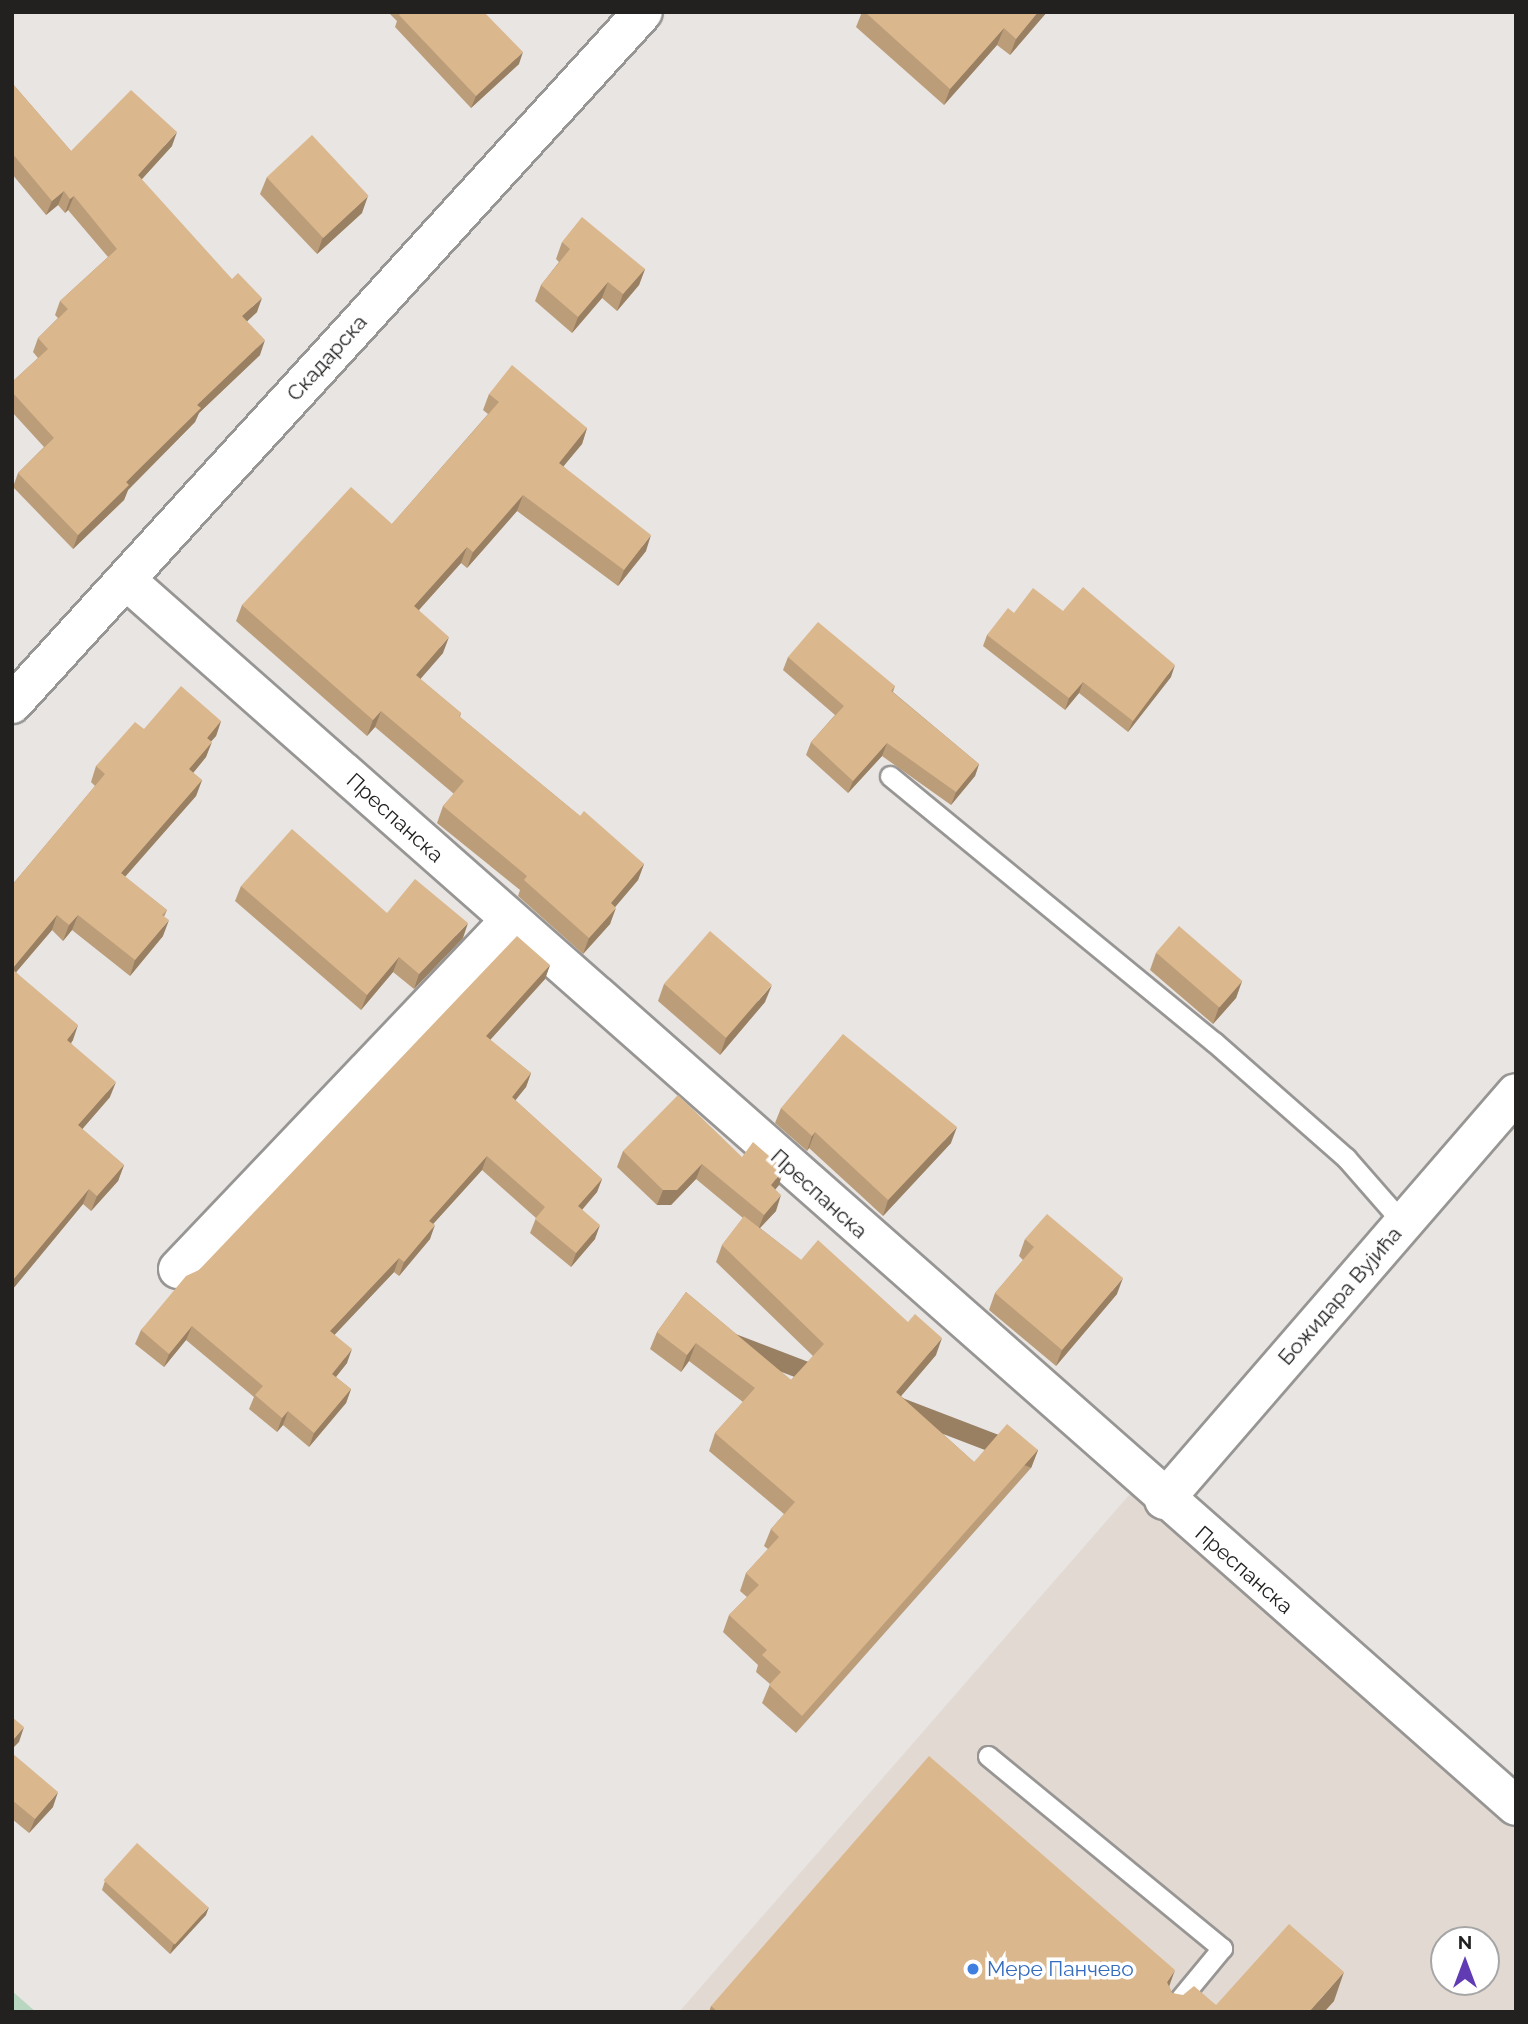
<!DOCTYPE html>
<html>
<head>
<meta charset="utf-8">
<style>
  body { margin:0 }
  #map { position:relative; width:1528px; height:2024px; overflow:hidden; background:#e8e5e3; font-family:Raleway,sans-serif }
  div>[style] { position:absolute }
  [style*='--x'] { left:calc(var(--x)*1px); top:calc(var(--y)*1px); width:calc(var(--w)*1px); rotate:calc(var(--a)*1deg) }
  .built>* { inset:0; background:#e2dad2 }
  .green>* { inset:0; background:#b9d7c0 }
  .roads { filter:drop-shadow(2px 0 #989694) drop-shadow(-2px 0 #989694) drop-shadow(0 2px #989694) drop-shadow(0 -2px #989694) }
  .lane>* { height:19px; margin:-9.5px; padding:0 9.5px; transform-origin:9.5px; border-radius:9.5px; background:#fff }
  .street>* { height:38px; margin:-19px; padding:0 19px; transform-origin:19px; border-radius:19px; background:#fff }
  .wall>* { inset:0; background:#bc9d79 }
  .shaded-wall>* { inset:0; background:#998063; transform-origin:0 0 }
  .building>* { inset:0; background:#dbb78d; transform-origin:0 0 }
  .dots>* { width:19px; height:19px; translate:-50% -50%; box-sizing:border-box; border:4px solid #fff; border-radius:50% }
  span { translate:-50% -50%; white-space:nowrap; text-align:center; line-height:1.15; -webkit-text-stroke:7px #fff; paint-order:stroke }
  .street-label { font-size:21px; color:#222120 }
  .shop-label { font-size:21px; color:#366cbe }
  .left { translate:0 -50%; text-align:left }
  .frame { position:absolute; inset:0; border:14px solid #222120; pointer-events:none }
  .north { position:absolute; left:1430px; top:1926px; width:70px; height:70px; box-sizing:border-box; background:#fff; border:2px solid #a7a6a6; border-radius:50%; rotate:0deg; font-size:19px; font-weight:700; line-height:28px; text-align:center; color:#222120 }
  .north::after { content:''; display:block; margin:auto; width:24px; height:32px; background:#613bb3; clip-path:polygon(50% 0,100% 100%,50% 72%,0 100%) }
</style>
</head>
<body>
<div id="map">
  <div class="built">
    <i style="clip-path:polygon(evenodd,1136px 1487px,1516px 1818px,1516px 2012px,679px 2012px,1136px 1487px,1444px 1940px,1486px 1940px,1486px 1982px,1444px 1982px,1444px 1940px)"></i>
  </div>
  <div class="green">
    <i style="clip-path:polygon(12px 1991px,36px 2012px,12px 2012px)"></i>
  </div>
  <div class="roads">
    <div class="lane">
      <i style="--x:890;--y:776;--w:419;--a:39.4"></i>
      <i style="--x:1214;--y:1042;--w:176;--a:41.3"></i>
      <i style="--x:1346;--y:1158;--w:86;--a:48.8"></i>
      <i style="--x:988;--y:1756;--w:303;--a:39.4"></i>
      <i style="--x:1222;--y:1948;--w:83;--a:129.6"></i>
    </div>
    <div class="street">
      <i style="--x:126;--y:580;--w:1853;--a:41.41"></i>
      <i style="--x:12;--y:704;--w:936;--a:-47.64"></i>
      <i style="--x:178;--y:1269;--w:482;--a:-46.4"></i>
      <i style="--x:1164;--y:1500;--w:538;--a:-49.14"></i>
    </div>
  </div>
  <div class="wall">
    <i style="clip-path:polygon(388px 12px,484px 12px,519px 64px,471px 108px,395px 27px,397px 21px)"></i>
    <i style="clip-path:polygon(862px 12px,1047px 12px,1010px 55px,997px 45px,944px 105px,856px 27px)"></i>
    <i style="clip-path:polygon(12px 83px,71px 151px,172px 146px,141px 180px,257px 312px,247px 321px,260px 355px,199px 413px,195px 422px,128px 490px,124px 500px,73px 549px,13px 487px,18px 473px,44px 447px,12px 412px,12px 382px,38px 358px,33px 352px,38px 338px,58px 318px,55px 315px,60px 301px,108px 257px,68px 210px,65px 213px,58px 205px,46px 215px,12px 174px)"></i>
    <i style="clip-path:polygon(267px 177px,362px 213px,317px 254px,260px 194px)"></i>
    <i style="clip-path:polygon(562px 242px,645px 269px,639px 285px,617px 311px,602px 298px,572px 333px,535px 301px,541px 285px,559px 262px,556px 259px)"></i>
    <i style="clip-path:polygon(489px 394px,587px 428px,582px 444px,563px 466px,646px 551px,618px 586px,517px 511px,467px 568px,461px 563px,419px 610px,443px 653px,420px 679px,461px 713px,460px 717px,580px 816px,644px 864px,638px 880px,615px 907px,610px 924px,583px 954px,518px 896px,520px 890px,437px 823px,443px 806px,454px 794px,375px 727px,367px 736px,236px 621px,242px 605px,392px 524px,488px 414px,483px 410px)"></i>
    <i style="clip-path:polygon(1063px 611px,1171px 677px,1128px 732px,1079px 693px,1065px 710px,983px 646px,987px 635px,1014px 613px)"></i>
    <i style="clip-path:polygon(788px 657px,895px 686px,893px 692px,979px 764px,975px 776px,951px 805px,882px 756px,848px 793px,806px 755px,811px 742px,835px 715px,783px 670px)"></i>
    <i style="clip-path:polygon(221px 721px,216px 736px,211px 741px,206px 757px,193px 773px,202px 780px,196px 796px,125px 877px,167px 910px,164px 917px,163px 936px,130px 976px,72px 930px,63px 941px,52px 930px,16px 972px,73px 1040px,71px 1043px,110px 1097px,82px 1129px,124px 1165px,118px 1181px,91px 1211px,83px 1204px,12px 1290px,12px 885px,95px 786px,91px 782px,96px 766px,144px 729px)"></i>
    <i style="clip-path:polygon(241px 886px,387px 913px,463px 938px,414px 989px,393px 972px,361px 1010px,235px 901px)"></i>
    <i style="clip-path:polygon(1156px 953px,1242px 981px,1236px 998px,1213px 1024px,1150px 970px)"></i>
    <i style="clip-path:polygon(550px 965px,545px 979px,490px 1040px,531px 1073px,526px 1087px,515px 1100px,602px 1179px,597px 1192px,582px 1210px,595px 1239px,571px 1267px,530px 1233px,536px 1218px,482px 1170px,433px 1224px,430px 1239px,399px 1276px,394px 1272px,334px 1335px,347px 1363px,336px 1377px,351px 1389px,346px 1403px,309px 1447px,283px 1425px,277px 1432px,249px 1409px,254px 1397px,186px 1340px,164px 1367px,135px 1344px,141px 1330px,199px 1270px)"></i>
    <i style="clip-path:polygon(664px 984px,765px 1002px,720px 1055px,658px 1001px)"></i>
    <i style="clip-path:polygon(781px 1108px,951px 1143px,883px 1216px,809px 1148px,807px 1151px,775px 1123px)"></i>
    <i style="clip-path:polygon(623px 1151px,742px 1157px,779px 1185px,775px 1189px,776px 1211px,760px 1228px,801px 1260px,936px 1355px,901px 1396px,974px 1462px,1038px 1450px,1031px 1468px,796px 1733px,762px 1703px,770px 1684px,756px 1672px,758px 1665px,723px 1632px,729px 1615px,747px 1597px,740px 1591px,746px 1573px,768px 1549px,764px 1546px,771px 1529px,784px 1514px,709px 1451px,715px 1433px,743px 1402px,689px 1361px,681px 1372px,650px 1349px,657px 1332px,686px 1292px,791px 1380px,813px 1356px,716px 1262px,722px 1245px,743px 1218px,696px 1179px,671px 1205px,657px 1205px,617px 1167px)"></i>
    <i style="clip-path:polygon(1025px 1239px,1117px 1294px,1056px 1366px,989px 1310px,995px 1293px,1023px 1260px,1019px 1256px)"></i>
    <i style="clip-path:polygon(12px 1753px,53px 1807px,29px 1833px,12px 1819px)"></i>
    <i style="clip-path:polygon(105px 1881px,206px 1915px,170px 1954px,102px 1890px)"></i>
    <i style="clip-path:polygon(1169px 1986px,1172px 1993px,1216px 2005px,1334px 2001px,1324px 2012px,709px 2012px,711px 2006px)"></i>
  </div>
  <div class="shaded-wall">
    <i style="clip-path:polygon(1038px 12px,1047px 12px,1010px 55px,1016px 39px)"></i>
    <i style="clip-path:polygon(1004px 28px,997px 45px,944px 105px,950px 89px)"></i>
    <i style="clip-path:polygon(523px 52px,519px 64px,471px 108px,476px 96px)"></i>
    <i style="clip-path:polygon(177px 132px,172px 146px,132px 190px,138px 175px)"></i>
    <i style="clip-path:polygon(64px 191px,58px 205px,46px 215px,52px 201px)"></i>
    <i style="clip-path:polygon(74px 196px,68px 210px,65px 213px,70px 199px)"></i>
    <i style="clip-path:polygon(368px 196px,362px 213px,317px 254px,323px 237px)"></i>
    <i style="clip-path:polygon(645px 269px,639px 285px,617px 311px,623px 294px)"></i>
    <i style="clip-path:polygon(608px 282px,602px 298px,572px 333px,578px 317px)"></i>
    <i style="clip-path:polygon(262px 298px,257px 312px,237px 331px,242px 316px)"></i>
    <i style="clip-path:polygon(265px 340px,260px 355px,199px 413px,195px 422px,128px 490px,124px 500px,73px 549px,78px 535px,197px 405px)"></i>
    <i style="clip-path:polygon(587px 428px,582px 444px,553px 479px,559px 463px)"></i>
    <i style="clip-path:polygon(523px 495px,517px 511px,467px 568px,473px 552px)"></i>
    <i style="clip-path:polygon(651px 535px,646px 551px,618px 586px,624px 570px)"></i>
    <i style="clip-path:polygon(467px 547px,461px 563px,408px 622px,414px 606px)"></i>
    <i style="clip-path:polygon(449px 637px,443px 653px,410px 691px,416px 675px)"></i>
    <i style="clip-path:polygon(1175px 665px,1171px 677px,1128px 732px,1133px 721px)"></i>
    <i style="clip-path:polygon(1083px 682px,1079px 693px,1065px 710px,1069px 698px)"></i>
    <i style="clip-path:polygon(381px 711px,375px 727px,367px 736px,373px 720px)"></i>
    <i style="clip-path:polygon(221px 721px,216px 736px,201px 753px,207px 738px)"></i>
    <i style="clip-path:polygon(212px 742px,206px 757px,184px 784px,189px 769px)"></i>
    <i style="clip-path:polygon(887px 743px,882px 756px,848px 793px,853px 781px)"></i>
    <i style="clip-path:polygon(979px 764px,975px 776px,951px 805px,956px 792px)"></i>
    <i style="clip-path:polygon(202px 780px,196px 796px,115px 888px,121px 873px)"></i>
    <i style="clip-path:polygon(644px 864px,638px 880px,605px 919px,611px 903px)"></i>
    <i style="clip-path:polygon(616px 908px,610px 924px,583px 954px,589px 938px)"></i>
    <i style="clip-path:polygon(57px 915px,52px 930px,12px 977px,12px 969px)"></i>
    <i style="clip-path:polygon(78px 915px,72px 930px,63px 941px,69px 925px)"></i>
    <i style="clip-path:polygon(169px 920px,163px 936px,130px 976px,135px 960px)"></i>
    <i style="clip-path:polygon(468px 923px,463px 938px,414px 989px,419px 974px)"></i>
    <i style="clip-path:polygon(399px 957px,393px 972px,361px 1010px,367px 995px)"></i>
    <i style="clip-path:polygon(550px 965px,545px 979px,481px 1050px,486px 1036px)"></i>
    <i style="clip-path:polygon(1242px 981px,1236px 998px,1213px 1024px,1219px 1007px)"></i>
    <i style="clip-path:polygon(772px 985px,765px 1002px,720px 1055px,726px 1038px)"></i>
    <i style="clip-path:polygon(78px 1025px,73px 1040px,62px 1055px,67px 1040px)"></i>
    <i style="clip-path:polygon(531px 1073px,526px 1087px,507px 1111px,512px 1097px)"></i>
    <i style="clip-path:polygon(116px 1082px,110px 1097px,72px 1141px,78px 1125px)"></i>
    <i style="clip-path:polygon(957px 1127px,951px 1143px,883px 1216px,888px 1200px)"></i>
    <i style="clip-path:polygon(815px 1132px,809px 1148px,807px 1151px,812px 1136px)"></i>
    <i style="clip-path:polygon(487px 1156px,482px 1170px,424px 1234px,429px 1221px)"></i>
    <i style="clip-path:polygon(702px 1164px,696px 1179px,671px 1205px,657px 1205px,663px 1190px)"></i>
    <i style="clip-path:polygon(124px 1165px,118px 1181px,91px 1211px,97px 1196px)"></i>
    <i style="clip-path:polygon(784px 1169px,779px 1185px,766px 1201px,771px 1185px)"></i>
    <i style="clip-path:polygon(602px 1179px,597px 1192px,573px 1220px,578px 1206px)"></i>
    <i style="clip-path:polygon(89px 1189px,83px 1204px,12px 1290px,12px 1281px)"></i>
    <i style="clip-path:polygon(781px 1195px,776px 1211px,758px 1230px,764px 1215px)"></i>
    <i style="clip-path:polygon(435px 1225px,430px 1239px,399px 1276px,404px 1262px)"></i>
    <i style="clip-path:polygon(600px 1225px,595px 1239px,571px 1267px,576px 1253px)"></i>
    <i style="clip-path:polygon(399px 1258px,394px 1272px,325px 1345px,330px 1331px)"></i>
    <i style="clip-path:polygon(1123px 1278px,1117px 1294px,1056px 1366px,1062px 1350px)"></i>
    <i style="clip-path:polygon(192px 1326px,186px 1340px,164px 1367px,169px 1354px)"></i>
    <i style="clip-path:polygon(942px 1338px,936px 1355px,890px 1409px,896px 1392px)"></i>
    <i style="clip-path:polygon(696px 1343px,689px 1361px,681px 1372px,687px 1355px)"></i>
    <i style="clip-path:polygon(352px 1349px,347px 1363px,327px 1388px,332px 1374px)"></i>
    <i style="clip-path:polygon(351px 1389px,346px 1403px,309px 1447px,314px 1433px)"></i>
    <i style="clip-path:polygon(288px 1411px,283px 1425px,277px 1432px,282px 1418px)"></i>
    <i style="left:1038px;top:1450px;width:19px;height:356px;rotate:111deg"></i>
    <i style="clip-path:polygon(24px 1727px,19px 1742px,12px 1749px,12px 1741px)"></i>
    <i style="clip-path:polygon(58px 1792px,53px 1807px,29px 1833px,35px 1819px)"></i>
    <i style="clip-path:polygon(209px 1907px,206px 1915px,170px 1954px,173px 1945px)"></i>
    <i style="clip-path:polygon(1175px 1970px,1165px 1998px,1167px 1982px)"></i>
    <i style="clip-path:polygon(1344px 1972px,1334px 2001px,1324px 2012px,1309px 2012px)"></i>
  </div>
  <div class="building">
    <i style="clip-path:polygon(402px 12px,484px 12px,523px 52px,476px 96px,399px 15px)"></i>
    <i style="clip-path:polygon(865px 12px,1038px 12px,1016px 39px,1004px 28px,950px 89px)"></i>
    <i style="clip-path:polygon(12px 83px,71px 151px,131px 90px,177px 132px,138px 175px,232px 279px,238px 273px,262px 298px,242px 316px,265px 340px,197px 405px,201px 408px,126px 482px,129px 485px,78px 535px,18px 473px,54px 438px,12px 392px,12px 382px,48px 349px,38px 338px,68px 309px,60px 301px,117px 249px,74px 196px,70px 199px,64px 191px,52px 201px,12px 153px)"></i>
    <i style="left:312px;top:135px;width:83px;height:62px;rotate:47deg"></i>
    <i style="clip-path:polygon(582px 217px,645px 269px,623px 294px,608px 282px,578px 317px,541px 285px,570px 249px,562px 242px)"></i>
    <i style="clip-path:polygon(512px 365px,587px 428px,559px 463px,651px 535px,624px 570px,523px 495px,473px 552px,467px 547px,414px 606px,449px 637px,416px 675px,461px 713px,459px 716px,580px 816px,584px 811px,644px 864px,611px 903px,616px 908px,589px 938px,524px 880px,527px 876px,443px 806px,464px 781px,381px 711px,373px 720px,242px 605px,351px 487px,392px 524px,499px 402px,489px 394px)"></i>
    <i style="clip-path:polygon(1083px 587px,1175px 665px,1133px 721px,1083px 682px,1069px 698px,987px 635px,1008px 608px,1014px 613px,1033px 588px,1063px 611px)"></i>
    <i style="clip-path:polygon(818px 622px,895px 686px,891px 691px,979px 764px,956px 792px,887px 743px,853px 781px,811px 742px,844px 706px,788px 657px)"></i>
    <i style="clip-path:polygon(181px 686px,221px 721px,207px 738px,212px 742px,189px 769px,202px 780px,121px 873px,167px 910px,162px 915px,169px 920px,135px 960px,78px 915px,69px 925px,57px 915px,12px 969px,12px 885px,105px 774px,96px 766px,135px 722px,144px 729px)"></i>
    <i style="clip-path:polygon(292px 829px,387px 913px,415px 879px,468px 923px,419px 974px,399px 957px,367px 995px,241px 886px)"></i>
    <i style="left:1179px;top:926px;width:84px;height:35px;rotate:41deg"></i>
    <i style="left:710px;top:931px;width:82px;height:70px;rotate:41deg"></i>
    <i style="clip-path:polygon(517px 936px,550px 965px,486px 1036px,531px 1073px,512px 1097px,602px 1179px,578px 1206px,600px 1225px,576px 1253px,535px 1219px,545px 1207px,487px 1156px,429px 1221px,435px 1225px,404px 1262px,399px 1258px,330px 1331px,352px 1349px,332px 1374px,351px 1389px,314px 1433px,288px 1411px,282px 1418px,255px 1395px,263px 1386px,192px 1326px,169px 1354px,141px 1330px,186px 1276px,199px 1270px)"></i>
    <i style="clip-path:polygon(12px 969px,78px 1025px,67px 1040px,116px 1082px,78px 1125px,124px 1165px,97px 1196px,89px 1189px,12px 1281px)"></i>
    <i style="clip-path:polygon(843px 1034px,957px 1127px,888px 1200px,815px 1132px,812px 1136px,781px 1108px)"></i>
    <i style="clip-path:polygon(678px 1095px,742px 1157px,753px 1142px,784px 1169px,771px 1185px,781px 1195px,764px 1215px,702px 1164px,677px 1190px,663px 1190px,623px 1151px)"></i>
    <i style="clip-path:polygon(1047px 1214px,1123px 1278px,1062px 1350px,995px 1293px,1034px 1247px,1025px 1239px)"></i>
    <i style="clip-path:polygon(744px 1216px,801px 1260px,818px 1240px,908px 1322px,915px 1314px,942px 1338px,896px 1392px,974px 1462px,1007px 1424px,1038px 1450px,802px 1716px,769px 1685px,781px 1672px,762px 1655px,767px 1650px,729px 1615px,759px 1585px,746px 1573px,779px 1537px,771px 1529px,795px 1502px,715px 1433px,755px 1388px,696px 1343px,687px 1355px,657px 1332px,686px 1292px,791px 1380px,824px 1344px,722px 1245px)"></i>
    <i style="clip-path:polygon(12px 1717px,24px 1727px,12px 1741px)"></i>
    <i style="clip-path:polygon(12px 1753px,58px 1792px,35px 1819px,12px 1800px)"></i>
    <i style="clip-path:polygon(929px 1756px,1175px 1970px,1167px 1982px,1172px 1993px,1183px 1995px,1194px 1986px,1216px 2005px,1289px 1924px,1344px 1972px,1309px 2012px,718px 2012px,711px 2006px)"></i>
    <i style="left:137px;top:1843px;width:96px;height:50px;rotate:42deg"></i>
  </div>
  <div class="dots">
    <i style="left:973px;top:1969px;background:#3f7fe0"></i>
  </div>
  <div class="street-label">
    <span style="left:327px;top:358px;rotate:-48deg">Скадарска</span>
    <span style="left:395px;top:818px;rotate:42deg">Преспанска</span>
    <span style="left:819px;top:1194px;rotate:42deg">Преспанска</span>
    <span style="left:1340px;top:1296px;rotate:-49deg">Божидара Вујића</span>
    <span style="left:1244px;top:1570px;rotate:41deg">Преспанска</span>
  </div>
  <div class="shop-label">
    <span class="left" style="left:987px;top:1969px">Мере Панчево</span>
  </div>
  <div class="frame"></div>
  <div class="north">N</div>
</div>
</body>
</html>
